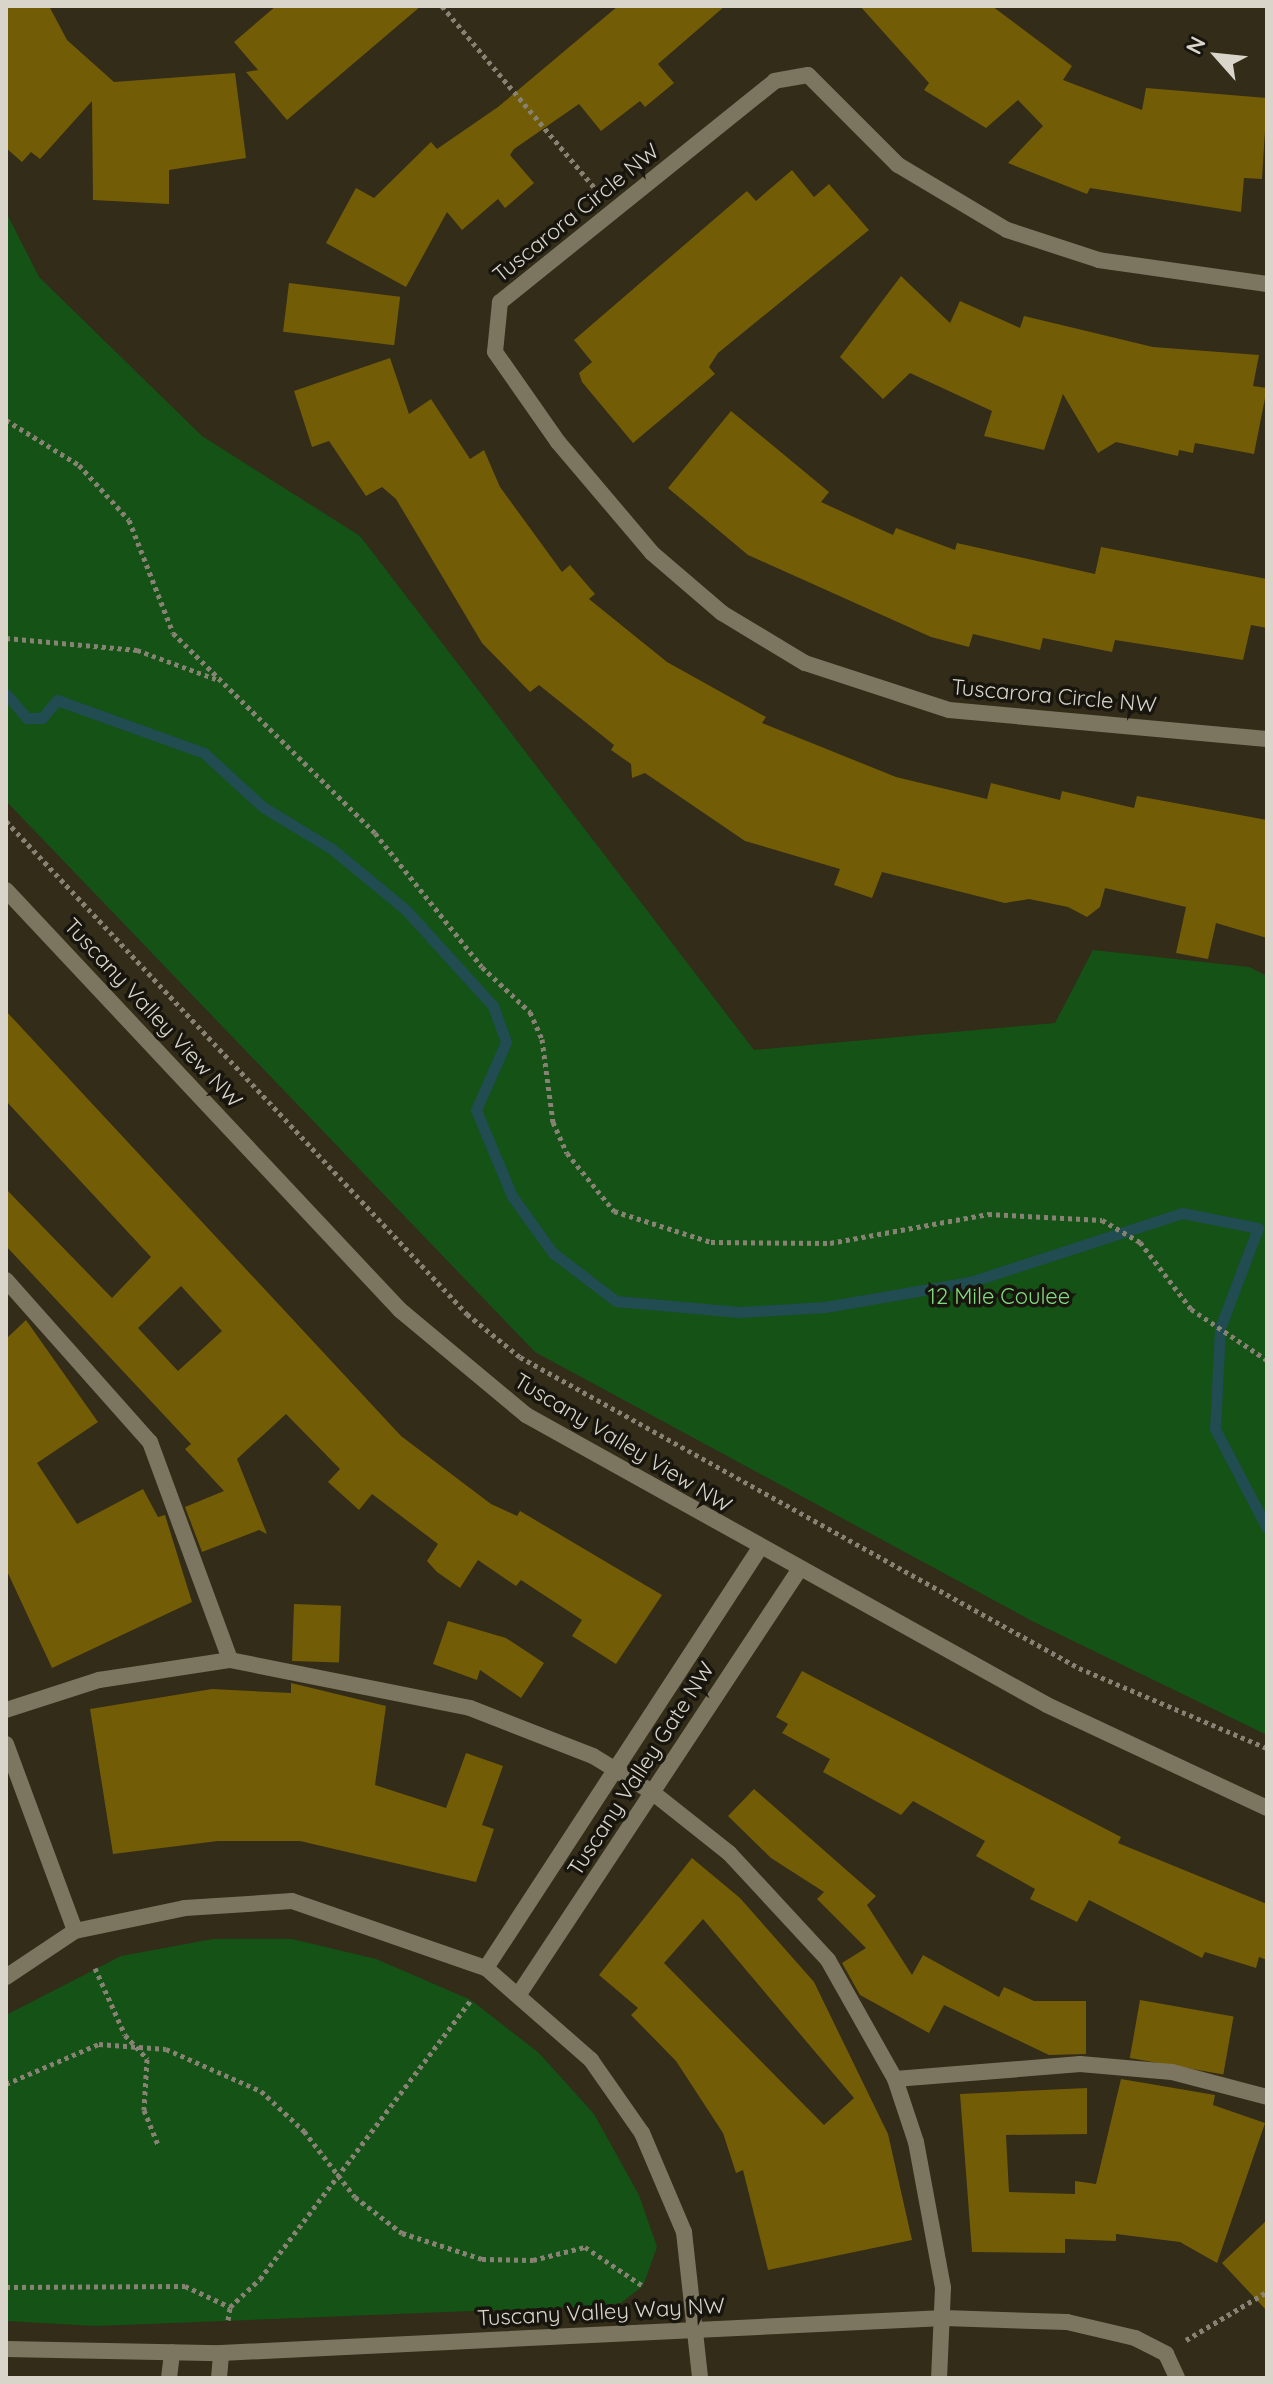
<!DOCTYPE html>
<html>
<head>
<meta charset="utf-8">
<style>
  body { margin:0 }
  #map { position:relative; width:1273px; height:2384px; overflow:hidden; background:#322c19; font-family:Quicksand,sans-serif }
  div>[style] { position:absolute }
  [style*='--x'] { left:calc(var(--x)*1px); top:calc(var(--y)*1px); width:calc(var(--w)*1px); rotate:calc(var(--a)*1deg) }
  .green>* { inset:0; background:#145216 }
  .stream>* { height:11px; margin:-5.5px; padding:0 5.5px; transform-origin:5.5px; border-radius:5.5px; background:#214c51 }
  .building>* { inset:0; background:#725c06; transform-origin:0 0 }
  .path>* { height:5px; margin-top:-2.5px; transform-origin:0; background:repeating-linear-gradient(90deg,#878273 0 4px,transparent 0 8px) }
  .lane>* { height:16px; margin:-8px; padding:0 8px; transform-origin:8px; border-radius:8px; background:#7c7660 }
  .street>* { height:16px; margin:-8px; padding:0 8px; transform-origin:8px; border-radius:8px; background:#7c7660 }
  span { translate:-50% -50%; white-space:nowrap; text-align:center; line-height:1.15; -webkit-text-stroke:7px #17150d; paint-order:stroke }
  .street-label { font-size:22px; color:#d9d5ca }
  .park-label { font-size:22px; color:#81da7f }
  .frame { position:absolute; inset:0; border:8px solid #d9d5ca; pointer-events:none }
  .north { position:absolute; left:1177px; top:16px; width:80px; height:80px; -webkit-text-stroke:6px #17150d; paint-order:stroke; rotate:297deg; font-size:22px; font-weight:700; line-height:32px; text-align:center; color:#d9d5ca }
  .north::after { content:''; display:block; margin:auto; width:28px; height:36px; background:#d9d5ca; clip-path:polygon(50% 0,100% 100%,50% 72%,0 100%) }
</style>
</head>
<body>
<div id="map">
  <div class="green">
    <i style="clip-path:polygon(6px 212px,39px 277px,202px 436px,360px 536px,754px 1050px,1055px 1023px,1093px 950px,1249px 967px,1267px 976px,1267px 1735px,1034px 1622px,535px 1352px,6px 801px)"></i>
    <i style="clip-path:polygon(213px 1939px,292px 1939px,376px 1959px,471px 2000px,539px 2053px,594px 2114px,639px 2195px,657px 2247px,643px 2286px,621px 2303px,598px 2306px,96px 2326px,6px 2321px,6px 2015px,121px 1956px)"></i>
  </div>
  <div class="stream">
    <i style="--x:6;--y:694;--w:32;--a:49"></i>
    <i style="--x:27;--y:718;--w:15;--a:0"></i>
    <i style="--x:42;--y:718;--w:23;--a:-50"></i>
    <i style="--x:57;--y:700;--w:156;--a:19.8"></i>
    <i style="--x:204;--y:753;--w:80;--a:42.5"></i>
    <i style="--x:263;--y:807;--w:81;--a:31.3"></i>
    <i style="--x:332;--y:849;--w:96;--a:39.5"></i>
    <i style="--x:406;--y:910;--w:130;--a:47.8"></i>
    <i style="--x:493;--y:1006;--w:38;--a:70"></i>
    <i style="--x:506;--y:1042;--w:74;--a:113.8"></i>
    <i style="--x:476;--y:1110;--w:93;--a:67.3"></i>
    <i style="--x:512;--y:1196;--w:70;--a:54.3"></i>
    <i style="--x:553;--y:1253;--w:79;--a:37.3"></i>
    <i style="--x:616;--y:1301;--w:124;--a:5.1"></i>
    <i style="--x:740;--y:1312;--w:85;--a:-3.4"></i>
    <i style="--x:825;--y:1307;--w:147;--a:-9.8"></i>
    <i style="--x:970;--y:1282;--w:223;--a:-18"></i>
    <i style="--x:1182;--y:1213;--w:77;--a:11.2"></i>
    <i style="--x:1258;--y:1228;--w:107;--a:110.8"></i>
    <i style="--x:1220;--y:1328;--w:101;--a:92.8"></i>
    <i style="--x:1215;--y:1429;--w:112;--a:62.3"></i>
  </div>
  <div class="building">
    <i style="clip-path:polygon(6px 6px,49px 6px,67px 40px,114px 82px,235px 73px,246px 158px,169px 170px,169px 204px,93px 200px,92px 101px,40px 159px,31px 152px,22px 162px,6px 148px)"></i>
    <i style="clip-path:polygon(276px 6px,421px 6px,287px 120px,246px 72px,258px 70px,234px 42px)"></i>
    <i style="clip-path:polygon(618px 6px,725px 6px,658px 64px,674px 83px,645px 107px,640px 101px,601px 131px,579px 104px,514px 149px,510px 155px,534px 183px,505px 208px,498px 199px,462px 230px,447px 212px,406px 287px,326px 243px,356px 188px,374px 198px,431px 142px,437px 149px,498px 107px)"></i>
    <i style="clip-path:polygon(860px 6px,992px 6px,1072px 66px,1063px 80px,1142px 110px,1146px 88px,1267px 98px,1262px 179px,1244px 178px,1241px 212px,1090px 188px,1087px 194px,1008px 163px,1043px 126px,1018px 100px,986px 128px,924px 90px,929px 83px)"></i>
    <i style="clip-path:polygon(792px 170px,814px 197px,829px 184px,869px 230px,718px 353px,709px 367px,715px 374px,633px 443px,582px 382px,579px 373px,592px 362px,574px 340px,747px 191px,756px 201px)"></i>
    <i style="clip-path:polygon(901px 276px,950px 323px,960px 301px,1020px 328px,1024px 316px,1153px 347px,1259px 355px,1253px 386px,1267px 388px,1254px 454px,1195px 443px,1193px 453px,1179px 450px,1178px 456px,1116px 442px,1098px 453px,1063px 394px,1044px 450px,984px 436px,992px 411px,910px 373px,883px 399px,840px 357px)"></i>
    <i style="left:289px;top:283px;width:112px;height:49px;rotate:7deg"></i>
    <i style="clip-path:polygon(390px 358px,409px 414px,431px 399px,470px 459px,484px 450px,500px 487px,562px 572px,570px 565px,595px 594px,589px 599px,667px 662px,766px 717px,762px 723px,896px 777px,987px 799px,991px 783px,1060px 800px,1062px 791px,1134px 808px,1137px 796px,1267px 820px,1267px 938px,1216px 923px,1208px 959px,1176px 953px,1186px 907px,1105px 888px,1100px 907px,1087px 917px,1068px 907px,1029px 899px,1005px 903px,882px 872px,872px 898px,834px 885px,840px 869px,745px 841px,645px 773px,632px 778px,631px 764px,611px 750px,614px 745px,539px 685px,530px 692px,482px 643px,396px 499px,382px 487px,366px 496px,329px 441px,312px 447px,294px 391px)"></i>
    <i style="clip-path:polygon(731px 411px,829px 492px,821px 502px,893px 535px,896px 528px,955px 550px,957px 543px,1095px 574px,1101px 547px,1267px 579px,1267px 628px,1251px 625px,1243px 660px,1115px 640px,1112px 652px,1043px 638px,1040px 650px,973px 634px,969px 647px,931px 637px,748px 555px,668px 488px)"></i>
    <i style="clip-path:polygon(evenodd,6px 1011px,401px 1436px,491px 1504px,517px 1516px,520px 1511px,662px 1595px,616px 1664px,572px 1636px,582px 1620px,521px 1580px,516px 1586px,478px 1560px,460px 1588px,437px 1572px,427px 1561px,438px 1544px,372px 1494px,359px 1510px,328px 1482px,340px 1469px,286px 1414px,237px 1459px,267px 1534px,259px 1530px,202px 1552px,185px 1507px,224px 1491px,185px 1449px,191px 1444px,6px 1246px,6px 1189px,112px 1298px,151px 1257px,6px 1101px,6px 1011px,181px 1286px,222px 1331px,178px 1371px,138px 1328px,181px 1286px)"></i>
    <i style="clip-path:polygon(26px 1320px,98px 1422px,37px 1463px,77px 1524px,143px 1489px,158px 1517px,165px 1515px,192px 1602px,52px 1668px,6px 1569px,6px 1339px)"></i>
    <i style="left:294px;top:1604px;width:47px;height:57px;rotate:2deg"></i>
    <i style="clip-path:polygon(448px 1621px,506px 1638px,544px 1663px,521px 1698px,480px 1670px,477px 1680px,433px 1664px)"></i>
    <i style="clip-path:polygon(802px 1671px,1121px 1837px,1118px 1843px,1267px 1904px,1267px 1960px,1259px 1957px,1256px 1968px,1205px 1952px,1202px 1958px,1089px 1900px,1077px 1922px,1030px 1899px,1035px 1889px,976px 1856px,985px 1841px,913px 1801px,901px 1815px,823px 1772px,830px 1759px,782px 1733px,788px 1724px,776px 1717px)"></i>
    <i style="clip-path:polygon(291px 1683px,386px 1706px,375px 1785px,446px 1808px,466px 1753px,503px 1766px,482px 1825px,494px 1829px,476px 1882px,300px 1841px,218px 1841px,113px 1854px,90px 1709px,212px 1689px,291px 1693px)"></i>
    <i style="clip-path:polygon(754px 1789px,876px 1896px,867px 1905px,912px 1975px,923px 1955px,999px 1997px,1004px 1987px,1034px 2001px,1086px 2001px,1086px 2054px,1049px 2055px,944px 2005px,929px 2033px,860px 1995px,842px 1963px,866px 1948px,817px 1899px,824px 1892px,771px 1858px,728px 1816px)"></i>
    <i style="clip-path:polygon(evenodd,692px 1858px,740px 1898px,814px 1982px,888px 2134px,912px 2240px,768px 2270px,743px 2170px,736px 2173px,723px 2133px,676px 2061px,631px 2015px,638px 2008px,599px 1975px,692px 1858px,703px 1919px,854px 2098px,824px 2125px,664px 1963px,703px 1919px)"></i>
    <i style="left:1140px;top:2000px;width:95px;height:59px;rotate:10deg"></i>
    <i style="clip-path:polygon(1121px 2079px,1215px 2095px,1213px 2105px,1265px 2123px,1217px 2263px,1180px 2242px,1116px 2234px,1116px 2241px,1065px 2239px,1065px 2253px,972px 2252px,960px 2094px,1087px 2088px,1087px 2134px,1006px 2135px,1009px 2192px,1075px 2194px,1075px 2181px,1096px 2184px)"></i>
    <i style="clip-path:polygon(1267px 2220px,1267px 2311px,1222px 2263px)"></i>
  </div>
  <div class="path">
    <i style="--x:442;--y:6;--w:243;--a:50"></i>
    <i style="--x:6;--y:420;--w:86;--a:31.7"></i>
    <i style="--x:79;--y:465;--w:74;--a:47.7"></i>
    <i style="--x:129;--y:520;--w:121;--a:68.7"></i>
    <i style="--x:173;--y:633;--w:284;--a:44.7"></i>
    <i style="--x:375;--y:833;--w:171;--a:51.4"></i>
    <i style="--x:482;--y:967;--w:66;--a:43.2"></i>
    <i style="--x:530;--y:1012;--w:30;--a:66"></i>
    <i style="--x:542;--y:1039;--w:84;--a:82.5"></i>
    <i style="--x:553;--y:1122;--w:34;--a:66"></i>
    <i style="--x:567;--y:1153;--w:75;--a:51"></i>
    <i style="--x:614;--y:1211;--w:102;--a:17.7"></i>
    <i style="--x:711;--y:1242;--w:119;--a:0.5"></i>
    <i style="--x:830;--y:1243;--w:161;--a:-10.4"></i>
    <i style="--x:988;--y:1214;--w:114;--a:3"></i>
    <i style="--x:1102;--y:1220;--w:44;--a:30.1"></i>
    <i style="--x:1140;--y:1242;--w:84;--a:52.7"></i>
    <i style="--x:1191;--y:1309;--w:92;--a:33.9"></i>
    <i style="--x:6;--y:638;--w:132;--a:5.2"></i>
    <i style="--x:137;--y:650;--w:84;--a:20.2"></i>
    <i style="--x:6;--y:821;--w:675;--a:46.92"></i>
    <i style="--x:467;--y:1314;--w:68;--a:39.1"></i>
    <i style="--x:520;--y:1357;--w:640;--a:29.09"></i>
    <i style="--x:1079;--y:1668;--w:204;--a:23.1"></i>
    <i style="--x:95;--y:1968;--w:73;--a:65.9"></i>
    <i style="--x:125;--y:2035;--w:33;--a:47"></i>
    <i style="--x:147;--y:2059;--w:51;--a:93.4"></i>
    <i style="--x:144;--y:2110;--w:38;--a:68"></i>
    <i style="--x:6;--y:2084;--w:101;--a:-23.3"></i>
    <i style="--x:99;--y:2044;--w:67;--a:4.3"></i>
    <i style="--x:166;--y:2049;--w:104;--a:23.9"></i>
    <i style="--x:261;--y:2091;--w:59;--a:42.9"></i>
    <i style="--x:304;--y:2131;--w:83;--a:52.3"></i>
    <i style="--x:355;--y:2197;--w:59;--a:37.5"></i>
    <i style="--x:402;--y:2233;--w:84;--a:18"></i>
    <i style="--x:482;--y:2259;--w:51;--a:1.1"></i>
    <i style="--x:533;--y:2260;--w:54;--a:-14"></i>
    <i style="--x:585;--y:2247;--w:70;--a:33.9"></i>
    <i style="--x:6;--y:2287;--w:179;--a:-0.3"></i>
    <i style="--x:185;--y:2286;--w:50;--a:25"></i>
    <i style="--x:228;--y:2320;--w:13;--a:-81"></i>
    <i style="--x:230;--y:2307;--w:41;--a:-43"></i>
    <i style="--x:260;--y:2279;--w:350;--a:-52.9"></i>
    <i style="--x:1186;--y:2340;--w:94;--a:-30.7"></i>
  </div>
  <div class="lane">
    <i style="--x:6;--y:1280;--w:217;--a:48.4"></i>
    <i style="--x:150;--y:1442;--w:232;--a:69.8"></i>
    <i style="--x:6;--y:1710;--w:98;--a:-17.9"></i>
    <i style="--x:99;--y:1680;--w:133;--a:-8.7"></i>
    <i style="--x:230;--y:1660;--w:245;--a:11.3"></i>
    <i style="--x:470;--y:1708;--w:132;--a:21.3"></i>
    <i style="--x:593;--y:1756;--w:69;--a:31.4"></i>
    <i style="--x:652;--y:1792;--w:98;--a:38.4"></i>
    <i style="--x:729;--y:1853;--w:146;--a:47.2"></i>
    <i style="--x:828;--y:1960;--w:137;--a:60.6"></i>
    <i style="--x:895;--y:2079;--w:66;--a:71.6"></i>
    <i style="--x:916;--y:2142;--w:148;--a:79.5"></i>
    <i style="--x:943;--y:2288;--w:90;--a:92.5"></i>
    <i style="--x:895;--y:2079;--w:186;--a:-4.6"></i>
    <i style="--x:1080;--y:2064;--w:92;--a:5"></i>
    <i style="--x:1172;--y:2072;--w:98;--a:14.7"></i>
  </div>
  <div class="street">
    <i style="--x:1267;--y:284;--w:170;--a:-171.9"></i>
    <i style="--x:1099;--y:260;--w:97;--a:-161.9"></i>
    <i style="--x:1007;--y:230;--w:127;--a:-149.2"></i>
    <i style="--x:898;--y:165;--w:127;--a:-135"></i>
    <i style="--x:808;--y:75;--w:34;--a:170"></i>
    <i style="--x:775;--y:81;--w:353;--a:141.2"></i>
    <i style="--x:500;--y:302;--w:50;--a:95.7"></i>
    <i style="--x:495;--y:352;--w:110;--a:55"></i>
    <i style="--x:558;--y:442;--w:145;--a:49.7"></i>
    <i style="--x:652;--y:553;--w:92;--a:40.6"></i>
    <i style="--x:722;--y:613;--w:97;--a:31.1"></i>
    <i style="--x:805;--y:663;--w:151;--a:18.1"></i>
    <i style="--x:949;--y:710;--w:319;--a:5.2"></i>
    <i style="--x:6;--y:890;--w:576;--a:46.83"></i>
    <i style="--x:400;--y:1310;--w:164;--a:39.8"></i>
    <i style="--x:526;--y:1415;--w:596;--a:29.1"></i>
    <i style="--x:1047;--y:1705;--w:243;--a:25.1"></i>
    <i style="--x:6;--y:1744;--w:199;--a:69.7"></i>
    <i style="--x:486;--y:1968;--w:499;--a:-56.9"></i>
    <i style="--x:6;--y:1977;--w:83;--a:-33.7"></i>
    <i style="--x:75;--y:1931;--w:112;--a:-11.8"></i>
    <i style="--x:185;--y:1908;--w:107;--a:-3.7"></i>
    <i style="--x:292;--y:1901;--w:205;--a:19.1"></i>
    <i style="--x:486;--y:1968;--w:140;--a:41.2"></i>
    <i style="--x:591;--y:2060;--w:89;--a:55.1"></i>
    <i style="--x:642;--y:2133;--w:108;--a:67"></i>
    <i style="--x:684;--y:2232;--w:147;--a:83.7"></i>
    <i style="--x:521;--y:1991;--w:505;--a:-56.56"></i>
    <i style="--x:6;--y:2349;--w:215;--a:1.1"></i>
    <i style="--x:221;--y:2353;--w:724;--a:-2.77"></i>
    <i style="--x:944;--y:2318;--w:123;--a:1.9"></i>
    <i style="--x:1067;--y:2322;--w:70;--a:13.2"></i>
    <i style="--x:1135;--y:2338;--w:35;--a:27"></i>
    <i style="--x:1166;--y:2354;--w:26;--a:65"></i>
    <i style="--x:169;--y:2378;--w:26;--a:-83"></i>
    <i style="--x:219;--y:2378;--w:25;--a:-85"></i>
  </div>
  <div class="street-label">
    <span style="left:576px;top:213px;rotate:-39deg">Tuscarora Circle NW</span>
    <span style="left:1054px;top:696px;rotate:5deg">Tuscarora Circle NW</span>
    <span style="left:153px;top:1013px;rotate:47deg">Tuscany Valley View NW</span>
    <span style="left:623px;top:1443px;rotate:31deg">Tuscany Valley View NW</span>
    <span style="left:641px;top:1769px;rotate:-57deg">Tuscany Valley Gate NW</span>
    <span style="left:601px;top:2312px;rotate:-3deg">Tuscany Valley Way NW</span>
  </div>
  <div class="park-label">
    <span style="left:999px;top:1297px">12 Mile Coulee</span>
  </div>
  <div class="frame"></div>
  <div class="north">N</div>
</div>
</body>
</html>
